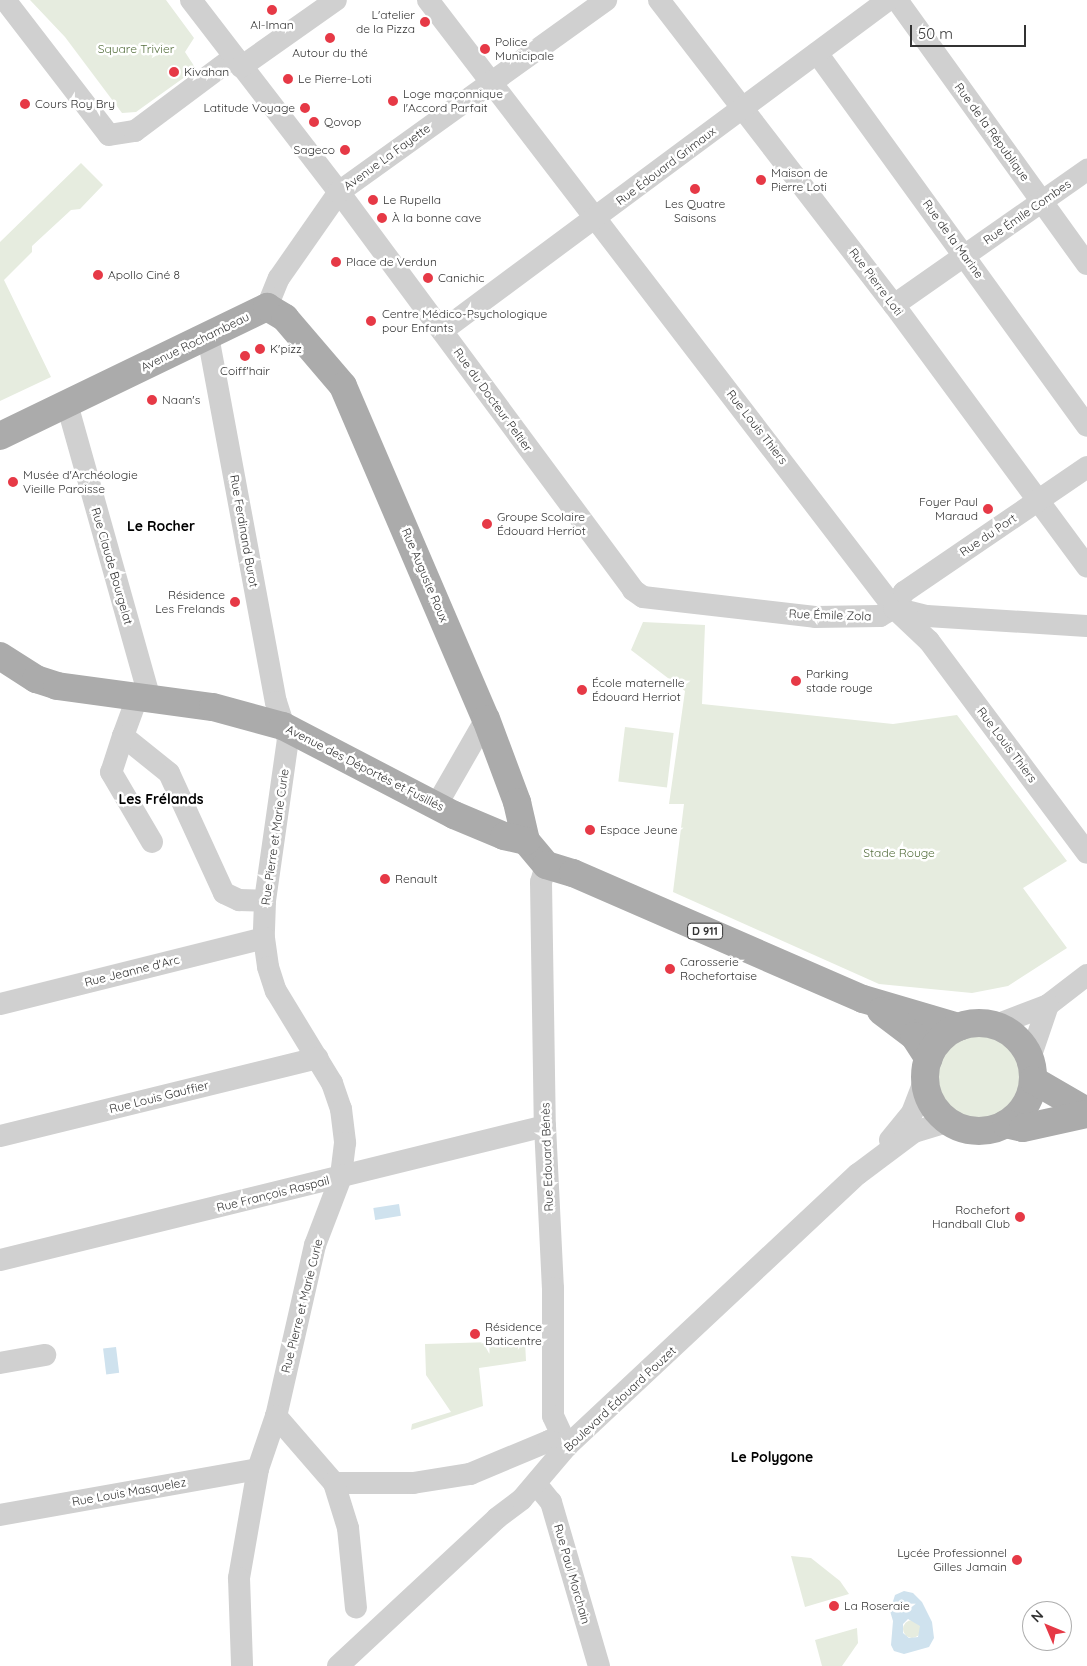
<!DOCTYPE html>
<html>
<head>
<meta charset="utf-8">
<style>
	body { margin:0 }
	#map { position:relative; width:1087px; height:1666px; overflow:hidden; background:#fff; font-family:Quicksand,sans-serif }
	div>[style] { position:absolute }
	.green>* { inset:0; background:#e6ecdf; transform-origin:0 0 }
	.round { border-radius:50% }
	.water>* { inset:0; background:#cfe2ee; transform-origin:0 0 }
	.minor>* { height:22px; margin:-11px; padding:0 11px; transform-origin:11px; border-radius:11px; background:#d0d0d0 }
	.major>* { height:28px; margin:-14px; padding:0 14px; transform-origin:14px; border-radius:14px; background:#ababab }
	.major>.ring { margin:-14px; padding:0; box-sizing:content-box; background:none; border:28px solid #ababab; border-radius:50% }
	.dots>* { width:14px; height:14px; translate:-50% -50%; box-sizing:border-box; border:2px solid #fff; border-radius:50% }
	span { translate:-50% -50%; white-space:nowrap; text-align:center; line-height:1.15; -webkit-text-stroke:5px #fff; paint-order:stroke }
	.shield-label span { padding:1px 4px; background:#fff; border:1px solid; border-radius:4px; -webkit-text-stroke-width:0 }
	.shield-label { font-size:11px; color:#333; font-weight:700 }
	.poi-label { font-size:12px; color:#333 }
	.right { translate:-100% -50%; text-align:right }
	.left { translate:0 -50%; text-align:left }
	.park-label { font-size:12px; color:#56703f }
	.street-label { font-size:12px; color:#333 }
	.neighbourhood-label { font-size:14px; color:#000; font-weight:700 }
	.north { position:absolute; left:1022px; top:1601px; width:50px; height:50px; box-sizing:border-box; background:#fff; border:1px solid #adadad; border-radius:50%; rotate:315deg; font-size:14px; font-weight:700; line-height:20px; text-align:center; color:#333 }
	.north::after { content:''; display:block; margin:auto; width:18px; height:22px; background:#e63946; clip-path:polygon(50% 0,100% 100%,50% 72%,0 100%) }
	.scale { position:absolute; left:910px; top:25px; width:116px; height:22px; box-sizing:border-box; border:2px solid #333; border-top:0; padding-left:6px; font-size:15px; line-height:18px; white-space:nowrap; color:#333; -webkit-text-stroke:4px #fff; paint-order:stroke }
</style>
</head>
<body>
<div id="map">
	<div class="green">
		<i style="clip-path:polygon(30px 0,166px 0,194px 38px,185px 52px,196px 69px,136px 112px,122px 113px,65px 37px)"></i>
		<i style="clip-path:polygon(81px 163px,103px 185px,80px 209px,71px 210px,32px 246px,32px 252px,4px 280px,51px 377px,0 401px,0 242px)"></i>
		<i style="clip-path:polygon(643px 622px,705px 625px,702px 704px,893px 724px,957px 715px,1067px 861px,1023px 888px,1067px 948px,1008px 986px,972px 993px,879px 984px,673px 892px,684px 804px,669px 804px,685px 691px,631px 650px)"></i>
		<i style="left:625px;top:727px;width:49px;height:55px;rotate:7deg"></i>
		<i class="round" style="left:935px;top:1030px;width:92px;height:92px"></i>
		<i style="clip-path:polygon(525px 1341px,526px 1361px,479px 1368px,483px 1406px,411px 1430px,412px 1424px,451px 1412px,426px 1375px,425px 1344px)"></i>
		<i style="clip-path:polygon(791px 1556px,811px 1558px,840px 1581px,849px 1594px,805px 1607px)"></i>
		<i class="round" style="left:903px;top:1620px;width:18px;height:18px"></i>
		<i style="clip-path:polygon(857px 1628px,858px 1643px,842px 1666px,822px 1666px,815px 1640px)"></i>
	</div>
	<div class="water">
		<i style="left:399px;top:1204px;width:12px;height:26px;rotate:81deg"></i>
		<i style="left:116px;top:1347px;width:26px;height:13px;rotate:83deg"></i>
		<i style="clip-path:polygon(evenodd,904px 1591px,913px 1593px,922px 1602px,932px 1622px,934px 1638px,929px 1647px,904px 1654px,894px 1651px,891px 1645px,893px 1621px,890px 1611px,895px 1595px,904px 1591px,908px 1619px,920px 1626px,918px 1637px,909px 1638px,903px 1633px,903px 1624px,908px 1619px)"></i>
	</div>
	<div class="minor">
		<i style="left:5px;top:0;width:170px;rotate:52.4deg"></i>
		<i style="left:109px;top:135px;width:26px;rotate:-9deg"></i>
		<i style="left:135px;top:131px;width:124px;rotate:-36.8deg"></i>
		<i style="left:191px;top:0;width:242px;rotate:52.4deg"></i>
		<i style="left:339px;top:192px;width:495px;rotate:53.5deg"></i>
		<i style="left:633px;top:590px;width:12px;rotate:35deg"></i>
		<i style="left:643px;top:597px;width:173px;rotate:6.6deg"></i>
		<i style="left:815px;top:617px;width:65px;rotate:-0.9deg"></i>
		<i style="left:880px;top:616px;width:16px;rotate:-30deg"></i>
		<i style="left:894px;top:608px;width:34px;rotate:14deg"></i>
		<i style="left:927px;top:616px;width:160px;rotate:3.6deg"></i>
		<i style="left:428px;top:0;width:766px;rotate:52.53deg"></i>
		<i style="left:894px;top:608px;width:48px;rotate:43.3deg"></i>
		<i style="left:929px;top:641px;width:264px;rotate:53.3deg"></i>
		<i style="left:659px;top:0;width:385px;rotate:52.4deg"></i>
		<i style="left:894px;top:305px;width:325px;rotate:53.6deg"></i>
		<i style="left:897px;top:0;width:325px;rotate:54.3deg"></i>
		<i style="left:817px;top:53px;width:460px;rotate:54.1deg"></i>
		<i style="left:241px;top:67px;width:116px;rotate:-35.2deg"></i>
		<i style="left:894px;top:305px;width:236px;rotate:-35deg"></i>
		<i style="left:267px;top:307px;width:31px;rotate:-68deg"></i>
		<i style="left:279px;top:278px;width:105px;rotate:-55.1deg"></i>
		<i style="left:339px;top:192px;width:329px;rotate:-35.7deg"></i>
		<i style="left:442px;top:331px;width:555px;rotate:-36.58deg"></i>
		<i style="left:208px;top:336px;width:372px;rotate:79.5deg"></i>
		<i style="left:276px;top:702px;width:39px;rotate:72deg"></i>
		<i style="left:288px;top:739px;width:164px;rotate:98.1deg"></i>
		<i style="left:265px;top:901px;width:37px;rotate:92deg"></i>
		<i style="left:264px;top:938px;width:29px;rotate:82deg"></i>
		<i style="left:268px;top:967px;width:25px;rotate:72deg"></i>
		<i style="left:276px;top:991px;width:108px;rotate:58.7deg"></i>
		<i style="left:332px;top:1083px;width:28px;rotate:71deg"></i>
		<i style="left:341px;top:1109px;width:34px;rotate:83deg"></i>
		<i style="left:345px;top:1143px;width:34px;rotate:97deg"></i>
		<i style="left:341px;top:1177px;width:73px;rotate:110.9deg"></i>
		<i style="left:315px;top:1245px;width:175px;rotate:102.8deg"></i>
		<i style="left:276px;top:1416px;width:56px;rotate:108.8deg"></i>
		<i style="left:258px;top:1469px;width:111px;rotate:99.9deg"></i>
		<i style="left:239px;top:1578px;width:88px;rotate:88deg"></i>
		<i style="left:67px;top:404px;width:306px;rotate:74.3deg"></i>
		<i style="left:894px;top:608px;width:19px;rotate:-58deg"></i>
		<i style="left:904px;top:592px;width:222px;rotate:-34.3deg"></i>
		<i style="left:137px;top:698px;width:40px;rotate:110.2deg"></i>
		<i style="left:123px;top:736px;width:59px;rotate:38.8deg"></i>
		<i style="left:169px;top:773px;width:132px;rotate:65.4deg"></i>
		<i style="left:224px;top:893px;width:17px;rotate:25deg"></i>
		<i style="left:239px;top:900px;width:26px;rotate:2deg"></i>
		<i style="left:123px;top:736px;width:38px;rotate:108deg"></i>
		<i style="left:111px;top:772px;width:81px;rotate:59.6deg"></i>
		<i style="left:436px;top:806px;width:100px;rotate:-60.1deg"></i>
		<i style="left:546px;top:865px;width:18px;rotate:106deg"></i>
		<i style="left:541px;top:882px;width:244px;rotate:89.1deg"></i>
		<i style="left:545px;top:1126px;width:162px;rotate:87.2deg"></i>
		<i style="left:553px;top:1288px;width:128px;rotate:90deg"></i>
		<i style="left:553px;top:1416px;width:33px;rotate:65deg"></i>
		<i style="left:0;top:1004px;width:272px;rotate:-14deg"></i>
		<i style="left:996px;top:1025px;width:56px;rotate:-21deg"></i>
		<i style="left:1048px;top:1005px;width:49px;rotate:-37.6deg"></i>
		<i style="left:1030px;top:1058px;width:56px;rotate:-71.2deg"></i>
		<i style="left:0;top:1136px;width:327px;rotate:-13.8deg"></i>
		<i style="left:890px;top:1140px;width:35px;rotate:-51deg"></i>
		<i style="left:912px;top:1113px;width:40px;rotate:-69deg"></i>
		<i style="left:0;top:1260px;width:561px;rotate:-13.81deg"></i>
		<i style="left:0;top:1363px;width:46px;rotate:-10.1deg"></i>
		<i style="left:276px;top:1416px;width:89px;rotate:49.1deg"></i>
		<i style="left:334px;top:1483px;width:79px"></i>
		<i style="left:413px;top:1483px;width:58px;rotate:-9deg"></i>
		<i style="left:470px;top:1474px;width:86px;rotate:-22.7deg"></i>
		<i style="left:549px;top:1441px;width:19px;rotate:16deg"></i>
		<i style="left:334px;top:1483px;width:47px;rotate:72.7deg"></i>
		<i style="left:348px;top:1528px;width:80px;rotate:84.3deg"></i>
		<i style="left:537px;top:1485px;width:22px;rotate:51deg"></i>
		<i style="left:551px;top:1502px;width:171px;rotate:73.7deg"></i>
		<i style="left:0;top:1515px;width:262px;rotate:-10.1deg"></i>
		<i style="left:338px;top:1666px;width:217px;rotate:-42.9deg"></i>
		<i style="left:497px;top:1518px;width:31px;rotate:-37deg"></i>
		<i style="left:522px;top:1499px;width:70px;rotate:-49.7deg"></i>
		<i style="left:567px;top:1446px;width:398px;rotate:-43.1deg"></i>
		<i style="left:858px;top:1174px;width:70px;rotate:-36.9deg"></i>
		<i style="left:914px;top:1132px;width:37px;rotate:-17deg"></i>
	</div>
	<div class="major">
		<i style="left:0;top:436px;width:297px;rotate:-25.8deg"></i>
		<i style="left:267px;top:307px;width:21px;rotate:31deg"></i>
		<i style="left:285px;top:318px;width:89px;rotate:49.5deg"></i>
		<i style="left:343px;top:386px;width:362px;rotate:66.8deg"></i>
		<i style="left:486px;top:719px;width:89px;rotate:69.5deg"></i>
		<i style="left:517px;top:802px;width:40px;rotate:77deg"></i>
		<i style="left:526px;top:841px;width:31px;rotate:50deg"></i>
		<i style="left:546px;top:865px;width:28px;rotate:17deg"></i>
		<i style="left:573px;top:873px;width:316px;rotate:23.5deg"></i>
		<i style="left:863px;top:999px;width:100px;rotate:16.3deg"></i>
		<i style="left:0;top:656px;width:43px;rotate:32.6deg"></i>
		<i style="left:36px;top:679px;width:22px;rotate:18deg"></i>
		<i style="left:57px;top:686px;width:157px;rotate:7.7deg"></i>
		<i style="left:213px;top:707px;width:73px;rotate:15.2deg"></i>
		<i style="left:283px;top:726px;width:193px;rotate:27.5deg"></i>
		<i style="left:454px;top:815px;width:54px;rotate:22.8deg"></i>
		<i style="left:504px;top:836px;width:23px;rotate:13deg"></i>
		<i style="left:881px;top:1011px;width:41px;rotate:37.1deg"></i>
		<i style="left:914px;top:1036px;width:27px;rotate:57deg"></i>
		<i class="ring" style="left:925px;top:1023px;width:80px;height:80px"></i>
		<i style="left:1033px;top:1080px;width:62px;rotate:29.9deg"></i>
		<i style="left:1006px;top:1124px;width:17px;rotate:13deg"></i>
		<i style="left:1023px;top:1128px;width:66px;rotate:-12.3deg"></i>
	</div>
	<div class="dots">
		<i style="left:272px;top:10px;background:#e63946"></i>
		<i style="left:425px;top:22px;background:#e63946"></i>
		<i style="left:330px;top:38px;background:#e63946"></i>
		<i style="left:485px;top:49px;background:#e63946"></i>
		<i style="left:174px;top:72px;background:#e63946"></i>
		<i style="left:288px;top:79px;background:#e63946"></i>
		<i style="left:393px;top:101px;background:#e63946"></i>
		<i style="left:25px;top:104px;background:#e63946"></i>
		<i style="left:305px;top:108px;background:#e63946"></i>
		<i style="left:314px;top:122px;background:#e63946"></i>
		<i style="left:345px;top:150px;background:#e63946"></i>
		<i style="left:761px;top:180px;background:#e63946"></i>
		<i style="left:695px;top:189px;background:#e63946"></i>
		<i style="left:373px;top:200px;background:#e63946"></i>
		<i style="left:382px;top:218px;background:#e63946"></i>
		<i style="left:336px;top:262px;background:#e63946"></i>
		<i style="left:98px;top:275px;background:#e63946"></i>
		<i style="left:428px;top:278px;background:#e63946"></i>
		<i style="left:371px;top:321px;background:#e63946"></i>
		<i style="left:260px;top:349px;background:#e63946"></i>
		<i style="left:245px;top:356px;background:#e63946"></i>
		<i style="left:152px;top:400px;background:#e63946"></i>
		<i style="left:13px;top:482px;background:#e63946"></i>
		<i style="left:988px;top:509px;background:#e63946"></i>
		<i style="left:487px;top:524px;background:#e63946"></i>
		<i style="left:235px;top:602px;background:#e63946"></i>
		<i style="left:796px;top:681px;background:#e63946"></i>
		<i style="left:582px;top:690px;background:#e63946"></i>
		<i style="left:590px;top:830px;background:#e63946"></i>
		<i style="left:385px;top:879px;background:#e63946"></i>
		<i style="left:670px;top:969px;background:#e63946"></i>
		<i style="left:1020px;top:1217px;background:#e63946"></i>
		<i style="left:475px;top:1334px;background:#e63946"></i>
		<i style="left:1017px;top:1560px;background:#e63946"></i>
		<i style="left:834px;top:1606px;background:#e63946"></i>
	</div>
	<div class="shield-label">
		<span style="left:705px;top:931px">D 911</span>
	</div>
	<div class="poi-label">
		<span class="right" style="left:415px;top:22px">L'atelier<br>de la Pizza</span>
		<span style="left:272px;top:25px">Al-Iman</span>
		<span class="left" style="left:495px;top:49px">Police<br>Municipale</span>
		<span style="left:330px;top:53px">Autour du thé</span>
		<span class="left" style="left:184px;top:72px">Kivahan</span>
		<span class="left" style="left:298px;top:79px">Le Pierre-Loti</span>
		<span class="left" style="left:403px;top:101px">Loge maçonnique<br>l'Accord Parfait</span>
		<span class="left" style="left:35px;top:104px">Cours Roy Bry</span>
		<span class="right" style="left:295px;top:108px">Latitude Voyage</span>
		<span class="left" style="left:324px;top:122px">Qovop</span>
		<span class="right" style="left:335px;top:150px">Sageco</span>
		<span class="left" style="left:771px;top:180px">Maison de<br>Pierre Loti</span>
		<span class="left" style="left:383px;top:200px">Le Rupella</span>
		<span style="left:695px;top:211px">Les Quatre<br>Saisons</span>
		<span class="left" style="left:392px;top:218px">À la bonne cave</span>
		<span class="left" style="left:346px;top:262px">Place de Verdun</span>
		<span class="left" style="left:108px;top:275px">Apollo Ciné 8</span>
		<span class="left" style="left:438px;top:278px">Canichic</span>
		<span class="left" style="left:382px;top:321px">Centre Médico-Psychologique<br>pour Enfants</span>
		<span class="left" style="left:270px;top:349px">K'pizz</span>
		<span style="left:245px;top:371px">Coiff'hair</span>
		<span class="left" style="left:162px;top:400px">Naan's</span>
		<span class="left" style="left:23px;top:482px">Musée d'Archéologie<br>Vieille Paroisse</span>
		<span class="right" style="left:978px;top:509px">Foyer Paul<br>Maraud</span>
		<span class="left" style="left:497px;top:524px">Groupe Scolaire<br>Édouard Herriot</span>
		<span class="right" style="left:225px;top:602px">Résidence<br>Les Frelands</span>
		<span class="left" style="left:806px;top:681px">Parking<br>stade rouge</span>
		<span class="left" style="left:592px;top:690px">École maternelle<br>Édouard Herriot</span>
		<span class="left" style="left:600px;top:830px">Espace Jeune</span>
		<span class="left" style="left:395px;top:879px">Renault</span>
		<span class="left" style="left:680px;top:969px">Carosserie<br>Rochefortaise</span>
		<span class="right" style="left:1010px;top:1217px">Rochefort<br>Handball Club</span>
		<span class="left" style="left:485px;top:1334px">Résidence<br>Baticentre</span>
		<span class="right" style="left:1007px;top:1560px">Lycée Professionnel<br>Gilles Jamain</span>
		<span class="left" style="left:844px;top:1606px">La Roseraie</span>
	</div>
	<div class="park-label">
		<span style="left:136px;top:49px">Square Trivier</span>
		<span style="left:899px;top:853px">Stade Rouge</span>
	</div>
	<div class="street-label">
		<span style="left:992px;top:132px;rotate:54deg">Rue de la République</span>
		<span style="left:387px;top:157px;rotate:-36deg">Avenue La Fayette</span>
		<span style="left:666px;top:166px;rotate:-37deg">Rue Édouard Grimaux</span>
		<span style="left:1027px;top:212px;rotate:-35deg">Rue Émile Combes</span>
		<span style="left:953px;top:239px;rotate:54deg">Rue de la Marine</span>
		<span style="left:876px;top:282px;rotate:53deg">Rue Pierre Loti</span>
		<span style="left:195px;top:342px;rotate:-26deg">Avenue Rochambeau</span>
		<span style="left:493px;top:400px;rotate:54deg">Rue du Docteur Peltier</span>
		<span style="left:757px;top:427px;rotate:52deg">Rue Louis Thiers</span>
		<span style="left:244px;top:531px;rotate:80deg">Rue Ferdinand Burot</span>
		<span style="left:988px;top:535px;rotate:-34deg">Rue du Port</span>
		<span style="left:112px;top:566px;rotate:74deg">Rue Claude Bourgelat</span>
		<span style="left:425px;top:575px;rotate:67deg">Rue Auguste Roux</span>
		<span style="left:830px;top:615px;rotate:2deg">Rue Émile Zola</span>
		<span style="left:1007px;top:745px;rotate:53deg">Rue Louis Thiers</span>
		<span style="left:365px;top:768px;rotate:27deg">Avenue des Déportés et Fusillés</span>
		<span style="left:275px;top:837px;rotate:-82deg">Rue Pierre et Marie Curie</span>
		<span style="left:132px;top:971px;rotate:-14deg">Rue Jeanne d'Arc</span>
		<span style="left:159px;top:1097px;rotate:-14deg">Rue Louis Gauffier</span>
		<span style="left:547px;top:1157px;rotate:-92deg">Rue Edouard Bénès</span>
		<span style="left:273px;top:1194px;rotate:-14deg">Rue François Raspail</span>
		<span style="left:302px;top:1306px;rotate:-76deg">Rue Pierre et Marie Curie</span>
		<span style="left:620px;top:1399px;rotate:-43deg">Boulevard Édouard Pouzet</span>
		<span style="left:129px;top:1492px;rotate:-10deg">Rue Louis Masquelez</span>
		<span style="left:572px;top:1574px;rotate:74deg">Rue Paul Morchain</span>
	</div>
	<div class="neighbourhood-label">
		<span style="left:161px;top:526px">Le Rocher</span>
		<span style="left:161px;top:799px">Les Frélands</span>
		<span style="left:772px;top:1457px">Le Polygone</span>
	</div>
	<div class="north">N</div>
	<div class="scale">50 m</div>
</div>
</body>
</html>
